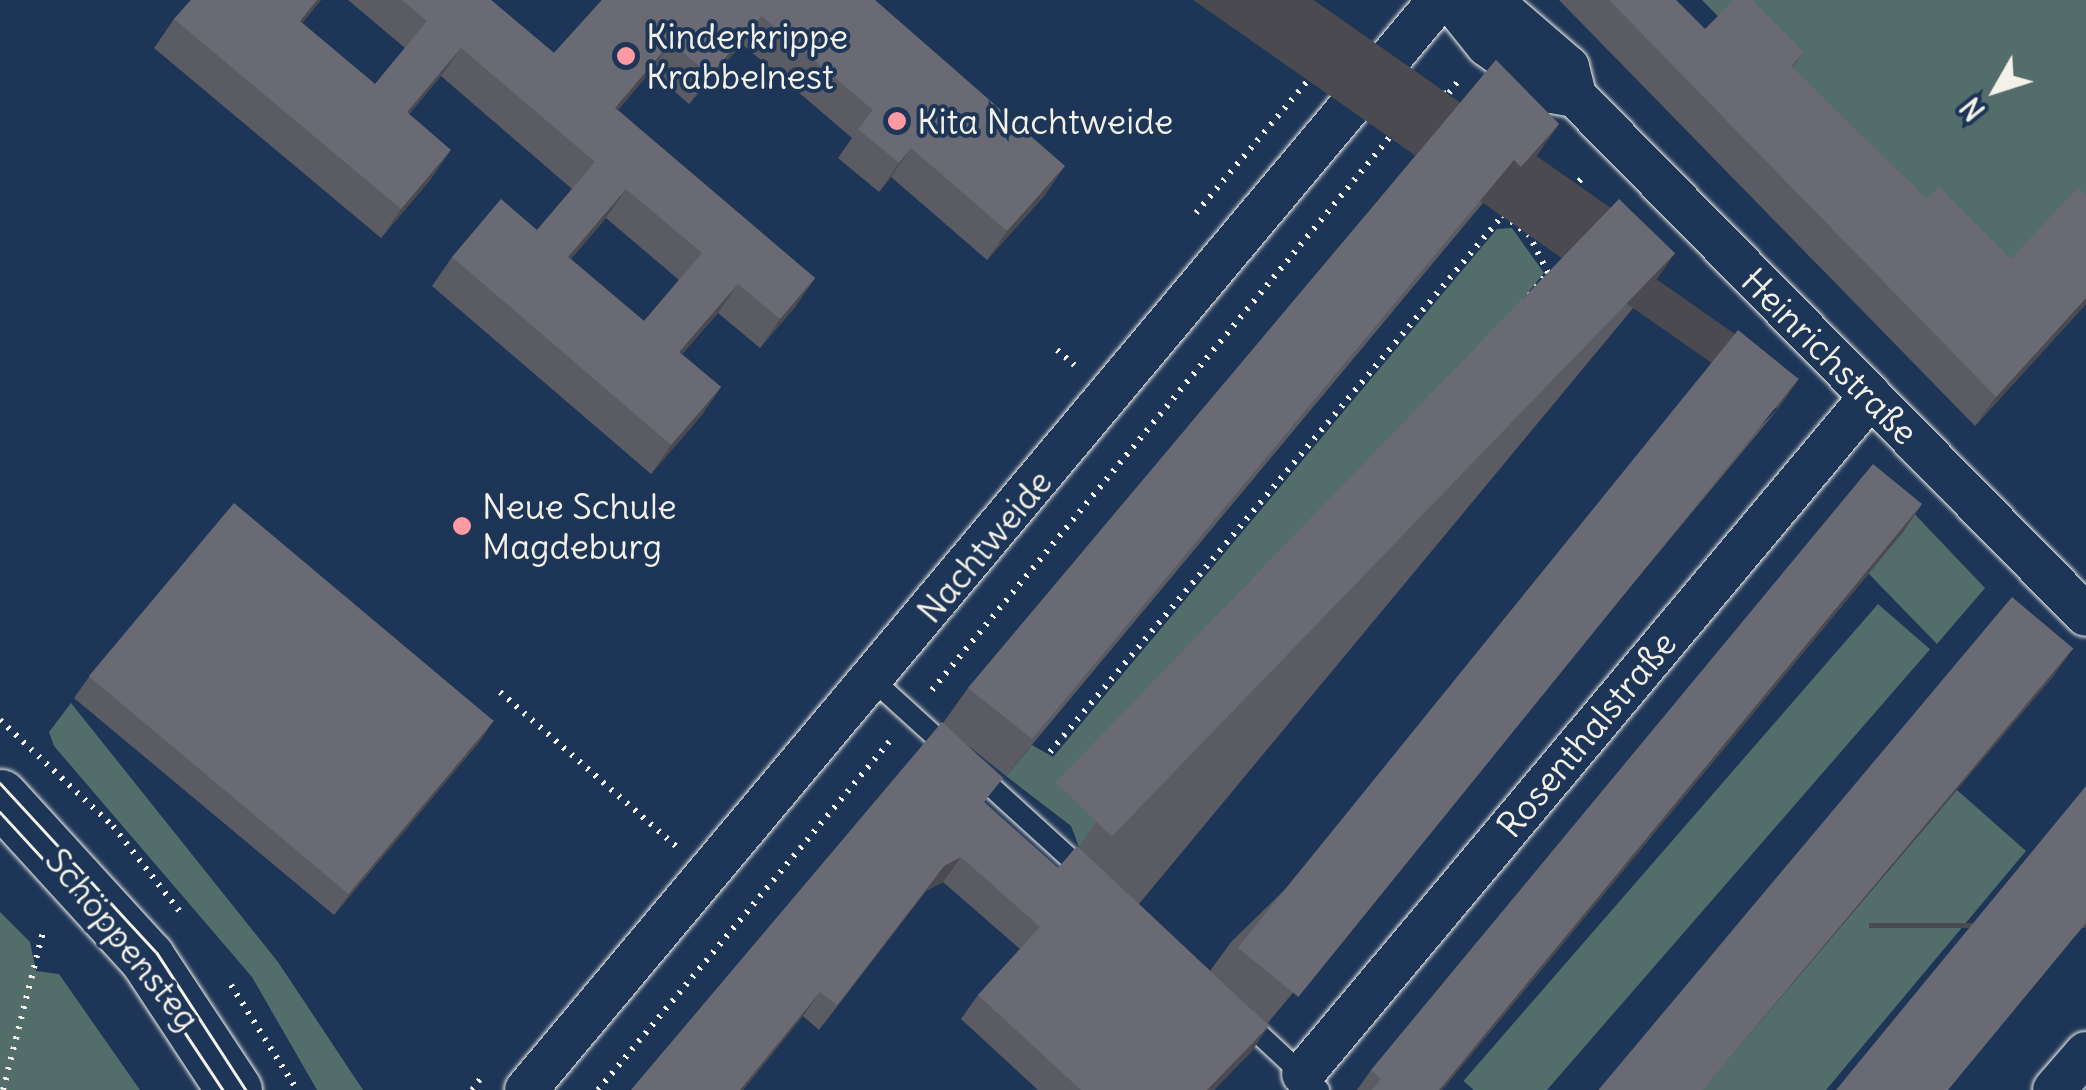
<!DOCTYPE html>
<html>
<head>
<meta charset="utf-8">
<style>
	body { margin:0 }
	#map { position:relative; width:2086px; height:1090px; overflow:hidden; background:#1d3557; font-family:Delius,sans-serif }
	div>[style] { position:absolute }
	.green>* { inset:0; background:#536d6a; transform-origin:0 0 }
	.path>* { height:6px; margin-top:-3px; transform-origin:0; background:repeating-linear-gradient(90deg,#f4f1e8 0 2.5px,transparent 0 10.5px) }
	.roads { filter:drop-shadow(0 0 2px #f4f1e8) drop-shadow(0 0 2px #f4f1e8) }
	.lane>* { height:20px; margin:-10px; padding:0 10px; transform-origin:10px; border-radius:10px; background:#1d3557 }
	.street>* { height:42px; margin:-21px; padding:0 21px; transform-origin:21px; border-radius:21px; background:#1d3557 }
	.secondary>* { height:55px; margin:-27.5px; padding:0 27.5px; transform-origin:27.5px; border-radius:27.5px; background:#1d3557 }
	.tram>* { height:2.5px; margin:-1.25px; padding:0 1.25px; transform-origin:1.25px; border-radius:1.25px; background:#f4f1e8 }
	.wall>* { inset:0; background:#5a5b63 }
	.shaded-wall>* { inset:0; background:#4a4a50; transform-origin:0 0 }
	.building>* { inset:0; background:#696a73; transform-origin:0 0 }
	.dots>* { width:28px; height:28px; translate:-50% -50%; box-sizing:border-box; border:5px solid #1d3557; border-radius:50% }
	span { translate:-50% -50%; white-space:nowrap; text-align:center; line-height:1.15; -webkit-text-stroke:8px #1d3557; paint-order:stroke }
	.poi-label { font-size:35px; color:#f4f1e8 }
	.left { translate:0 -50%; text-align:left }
	.street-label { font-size:35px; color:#f4f1e8 }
	.north { position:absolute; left:1946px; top:40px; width:100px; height:100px; -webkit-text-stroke:8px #1d3557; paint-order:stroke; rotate:231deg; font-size:28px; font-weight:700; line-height:40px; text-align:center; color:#f4f1e8 }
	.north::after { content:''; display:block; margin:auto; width:35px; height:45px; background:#f4f1e8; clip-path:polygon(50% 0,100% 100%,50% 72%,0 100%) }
</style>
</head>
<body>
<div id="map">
	<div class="green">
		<i style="clip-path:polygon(1702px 0,2086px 0,2086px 244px,1988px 291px)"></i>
		<i style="clip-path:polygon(1512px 228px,1544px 273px,1490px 339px,1499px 348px,1079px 847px,1071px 826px,1006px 776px,1032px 745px,1053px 757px,1497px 229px)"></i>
		<i style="clip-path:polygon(1907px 506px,1985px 588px,1937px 644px,1868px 573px)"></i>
		<i style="left:1878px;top:604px;width:69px;height:632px;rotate:41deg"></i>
		<i style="clip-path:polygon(71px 703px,278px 962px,363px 1090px,317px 1090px,252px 977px,54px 746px,49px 732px)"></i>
		<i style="clip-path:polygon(1957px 790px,2026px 851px,1826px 1090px,1702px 1090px)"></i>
		<i style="clip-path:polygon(0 912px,30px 942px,36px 971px,59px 974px,140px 1090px,0 1090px)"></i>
	</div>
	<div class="path">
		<i style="left:1196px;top:213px;width:212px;rotate:-49.8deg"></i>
		<i style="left:1057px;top:350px;width:23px;rotate:41deg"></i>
		<i style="left:932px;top:690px;width:770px;rotate:-50.38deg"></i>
		<i style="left:1423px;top:97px;width:26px;rotate:-9deg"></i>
		<i style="left:1449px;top:93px;width:16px;rotate:-52deg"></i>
		<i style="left:500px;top:692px;width:234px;rotate:41.2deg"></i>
		<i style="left:0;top:720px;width:155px;rotate:43.2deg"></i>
		<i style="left:113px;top:826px;width:115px;rotate:52deg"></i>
		<i style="left:1155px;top:749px;width:617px;rotate:-50.46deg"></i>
		<i style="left:1548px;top:273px;width:42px;rotate:-116.6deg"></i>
		<i style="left:1050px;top:752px;width:703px;rotate:-49.85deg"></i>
		<i style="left:1503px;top:215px;width:33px;rotate:38deg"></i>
		<i style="left:1529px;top:235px;width:81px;rotate:-47deg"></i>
		<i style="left:231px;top:985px;width:124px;rotate:57.8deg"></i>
		<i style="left:3px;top:1090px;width:163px;rotate:-75.8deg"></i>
		<i style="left:472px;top:1090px;width:15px;rotate:-53deg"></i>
		<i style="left:598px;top:1090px;width:459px;rotate:-50.1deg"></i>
	</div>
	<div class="roads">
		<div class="lane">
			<i style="left:873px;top:680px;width:104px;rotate:42.3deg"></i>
			<i style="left:975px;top:772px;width:151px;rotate:42.3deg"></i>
			<i style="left:1244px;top:1020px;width:103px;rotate:43deg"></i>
		</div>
		<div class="street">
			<i style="left:1451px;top:0;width:58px;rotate:51.3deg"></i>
			<i style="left:1487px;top:45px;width:80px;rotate:35.9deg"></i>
			<i style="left:1552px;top:92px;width:23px;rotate:10deg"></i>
			<i style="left:1490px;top:0;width:103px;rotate:40.7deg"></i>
			<i style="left:1568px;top:67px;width:30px;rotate:76deg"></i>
			<i style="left:1575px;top:96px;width:728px;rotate:45.45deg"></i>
			<i style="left:1303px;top:1074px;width:884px;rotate:-50.05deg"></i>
			<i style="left:526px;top:1090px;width:1422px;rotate:-50.05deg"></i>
			<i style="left:2054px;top:1090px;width:49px;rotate:-49.1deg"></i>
		</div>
		<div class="secondary">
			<i style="left:0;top:797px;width:218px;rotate:47.6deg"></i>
			<i style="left:147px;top:958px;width:158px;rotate:56.6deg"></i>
		</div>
	</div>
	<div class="tram">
		<i style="left:0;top:783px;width:231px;rotate:47.3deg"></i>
		<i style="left:157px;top:953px;width:163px;rotate:57deg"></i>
		<i style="left:0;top:812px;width:205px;rotate:47.4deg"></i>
		<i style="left:139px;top:963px;width:152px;rotate:56.5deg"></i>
	</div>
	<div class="wall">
		<i style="clip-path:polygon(evenodd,191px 0,321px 0,302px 23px,375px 84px,405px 48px,348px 0,491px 0,554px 53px,602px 0,875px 0,1045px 195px,987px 260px,891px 177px,879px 192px,838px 158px,852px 138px,742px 44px,689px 104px,651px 71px,618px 110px,815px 278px,795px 307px,760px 348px,718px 313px,682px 354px,721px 387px,701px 416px,651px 474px,432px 286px,452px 257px,537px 230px,572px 189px,441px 76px,409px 114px,431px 179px,381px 238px,154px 48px,174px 19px,191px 0,606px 218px,679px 280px,644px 321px,571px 259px,606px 218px)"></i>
		<i style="clip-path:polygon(1559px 0,1676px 0,1705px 29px,1804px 52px,1793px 69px,1927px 199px,2011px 259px,2086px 195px,2086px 304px,1975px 426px)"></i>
		<i style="clip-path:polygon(1496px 60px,1559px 124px,1533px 161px,1496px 204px,1488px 197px,1006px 776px,966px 744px,985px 803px,1058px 868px,1079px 847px,1098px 820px,1675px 253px,1654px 283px,1139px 904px,1210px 971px,1231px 942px,1778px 409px,1267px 1024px,1217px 978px,1252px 1051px,1214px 1090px,1038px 1090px,961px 1019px,978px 995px,1020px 949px,943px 882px,926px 891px,819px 1030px,803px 1016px,743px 1090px,631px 1090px,943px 723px,968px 688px)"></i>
		<i style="clip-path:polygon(1922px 504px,1903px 532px,1442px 1090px,1357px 1090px,1371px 1070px)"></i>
		<i style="clip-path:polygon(89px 677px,494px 720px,480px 741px,334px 915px,74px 698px)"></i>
	</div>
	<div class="shaded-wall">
		<i style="clip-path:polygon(317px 0,321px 0,280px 50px,300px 21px)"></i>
		<i style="clip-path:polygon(762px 16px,742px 44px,689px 104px,710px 75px)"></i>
		<i style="clip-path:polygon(671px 42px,651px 71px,595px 136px,615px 108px)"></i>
		<i style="clip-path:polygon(461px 48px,441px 76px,387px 141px,407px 112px)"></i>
		<i style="clip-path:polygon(1559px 124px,1533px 161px,1496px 204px,1521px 167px)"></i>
		<i style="clip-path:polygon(911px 148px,891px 177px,879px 192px,899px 163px)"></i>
		<i style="clip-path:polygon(451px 150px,431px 179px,381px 238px,401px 209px)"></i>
		<i style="left:1514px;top:160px;width:45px;height:753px;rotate:125deg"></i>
		<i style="clip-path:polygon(1065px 166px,1045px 195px,987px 260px,1007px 231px)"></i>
		<i style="clip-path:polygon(626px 189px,606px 218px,548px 286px,568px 257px)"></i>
		<i style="left:1675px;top:253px;width:37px;height:808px;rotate:125deg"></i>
		<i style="clip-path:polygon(815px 278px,795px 307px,760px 348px,780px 319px)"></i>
		<i style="clip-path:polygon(738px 284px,718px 313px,659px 381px,679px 352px)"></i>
		<i style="clip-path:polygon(2086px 298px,2086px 304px,1975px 426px,1996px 397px)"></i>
		<i style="left:1799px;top:379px;width:37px;height:800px;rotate:125deg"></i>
		<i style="clip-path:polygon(721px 387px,701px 416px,651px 474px,671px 445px)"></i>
		<i style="clip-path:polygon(1922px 504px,1903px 532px,1442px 1090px,1439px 1090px)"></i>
		<i style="clip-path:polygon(2073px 649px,2052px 678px,1702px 1090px,1698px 1090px)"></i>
		<i style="clip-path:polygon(494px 720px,480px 741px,334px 915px,349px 894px)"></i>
		<i style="clip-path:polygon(961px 857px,943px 882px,926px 891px,819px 1030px,944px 866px)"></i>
		<i style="left:2086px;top:923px;width:5px;height:217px;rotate:90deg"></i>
		<i style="clip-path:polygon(820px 992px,803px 1016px,743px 1090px,740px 1090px)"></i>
		<i style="clip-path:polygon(1269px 1026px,1252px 1051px,1214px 1090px,1207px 1090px)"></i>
	</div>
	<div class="building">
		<i style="clip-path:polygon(evenodd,191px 0,317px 0,300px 21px,375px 84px,427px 21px,402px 0,491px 0,554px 53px,602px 0,875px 0,1065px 166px,1007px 231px,911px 148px,899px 163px,858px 129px,873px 110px,762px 16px,710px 75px,671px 42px,615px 108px,815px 278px,780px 319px,738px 284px,679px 352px,721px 387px,671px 445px,452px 257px,501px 199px,537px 230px,595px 162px,461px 48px,407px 112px,451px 150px,401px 209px,174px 19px,191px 0,626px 189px,702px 253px,644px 321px,568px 257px,626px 189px)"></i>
		<i style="clip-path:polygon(1609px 0,1676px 0,1705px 29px,1734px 0,1752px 0,1804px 52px,1791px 66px,1927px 199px,1939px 187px,2011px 259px,2078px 187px,2086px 195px,2086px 298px,1996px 397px)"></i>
		<i style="clip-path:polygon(1496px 60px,1559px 124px,1521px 167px,1514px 160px,1032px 739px,968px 688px)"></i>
		<i style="left:1619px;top:199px;width:78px;height:811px;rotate:44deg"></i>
		<i style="left:1738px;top:330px;width:78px;height:795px;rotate:39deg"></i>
		<i style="clip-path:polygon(1873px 464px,1922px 504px,1439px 1090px,1372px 1090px,1381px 1079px,1371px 1070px)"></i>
		<i style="left:234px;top:503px;width:339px;height:226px;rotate:40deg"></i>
		<i style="left:2012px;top:597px;width:80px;height:646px;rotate:40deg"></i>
		<i style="clip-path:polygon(942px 722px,1003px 778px,984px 802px,1058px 868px,1077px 846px,1269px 1026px,1207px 1090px,1081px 1090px,978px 995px,1040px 927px,961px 857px,944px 866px,837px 1005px,820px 992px,740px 1090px,631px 1090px)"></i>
		<i style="clip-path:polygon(2086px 786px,2086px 923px,1948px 1090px,1836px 1090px)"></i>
	</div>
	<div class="dots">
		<i style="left:626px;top:56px;background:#ff9aa2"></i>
		<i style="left:897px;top:121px;background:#ff9aa2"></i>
		<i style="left:462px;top:526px;background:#ff9aa2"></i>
	</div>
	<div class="poi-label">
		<span class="left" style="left:646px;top:56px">Kinderkrippe<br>Krabbelnest</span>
		<span class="left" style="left:917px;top:121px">Kita Nachtweide</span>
		<span class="left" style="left:482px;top:526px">Neue Schule<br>Magdeburg</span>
	</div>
	<div class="street-label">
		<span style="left:1830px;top:356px;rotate:45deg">Heinrichstraße</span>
		<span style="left:984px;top:546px;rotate:-50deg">Nachtweide</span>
		<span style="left:1586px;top:734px;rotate:-50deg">Rosenthalstraße</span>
		<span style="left:123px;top:939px;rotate:51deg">Schöppensteg</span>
	</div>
	<div class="north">N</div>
</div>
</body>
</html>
